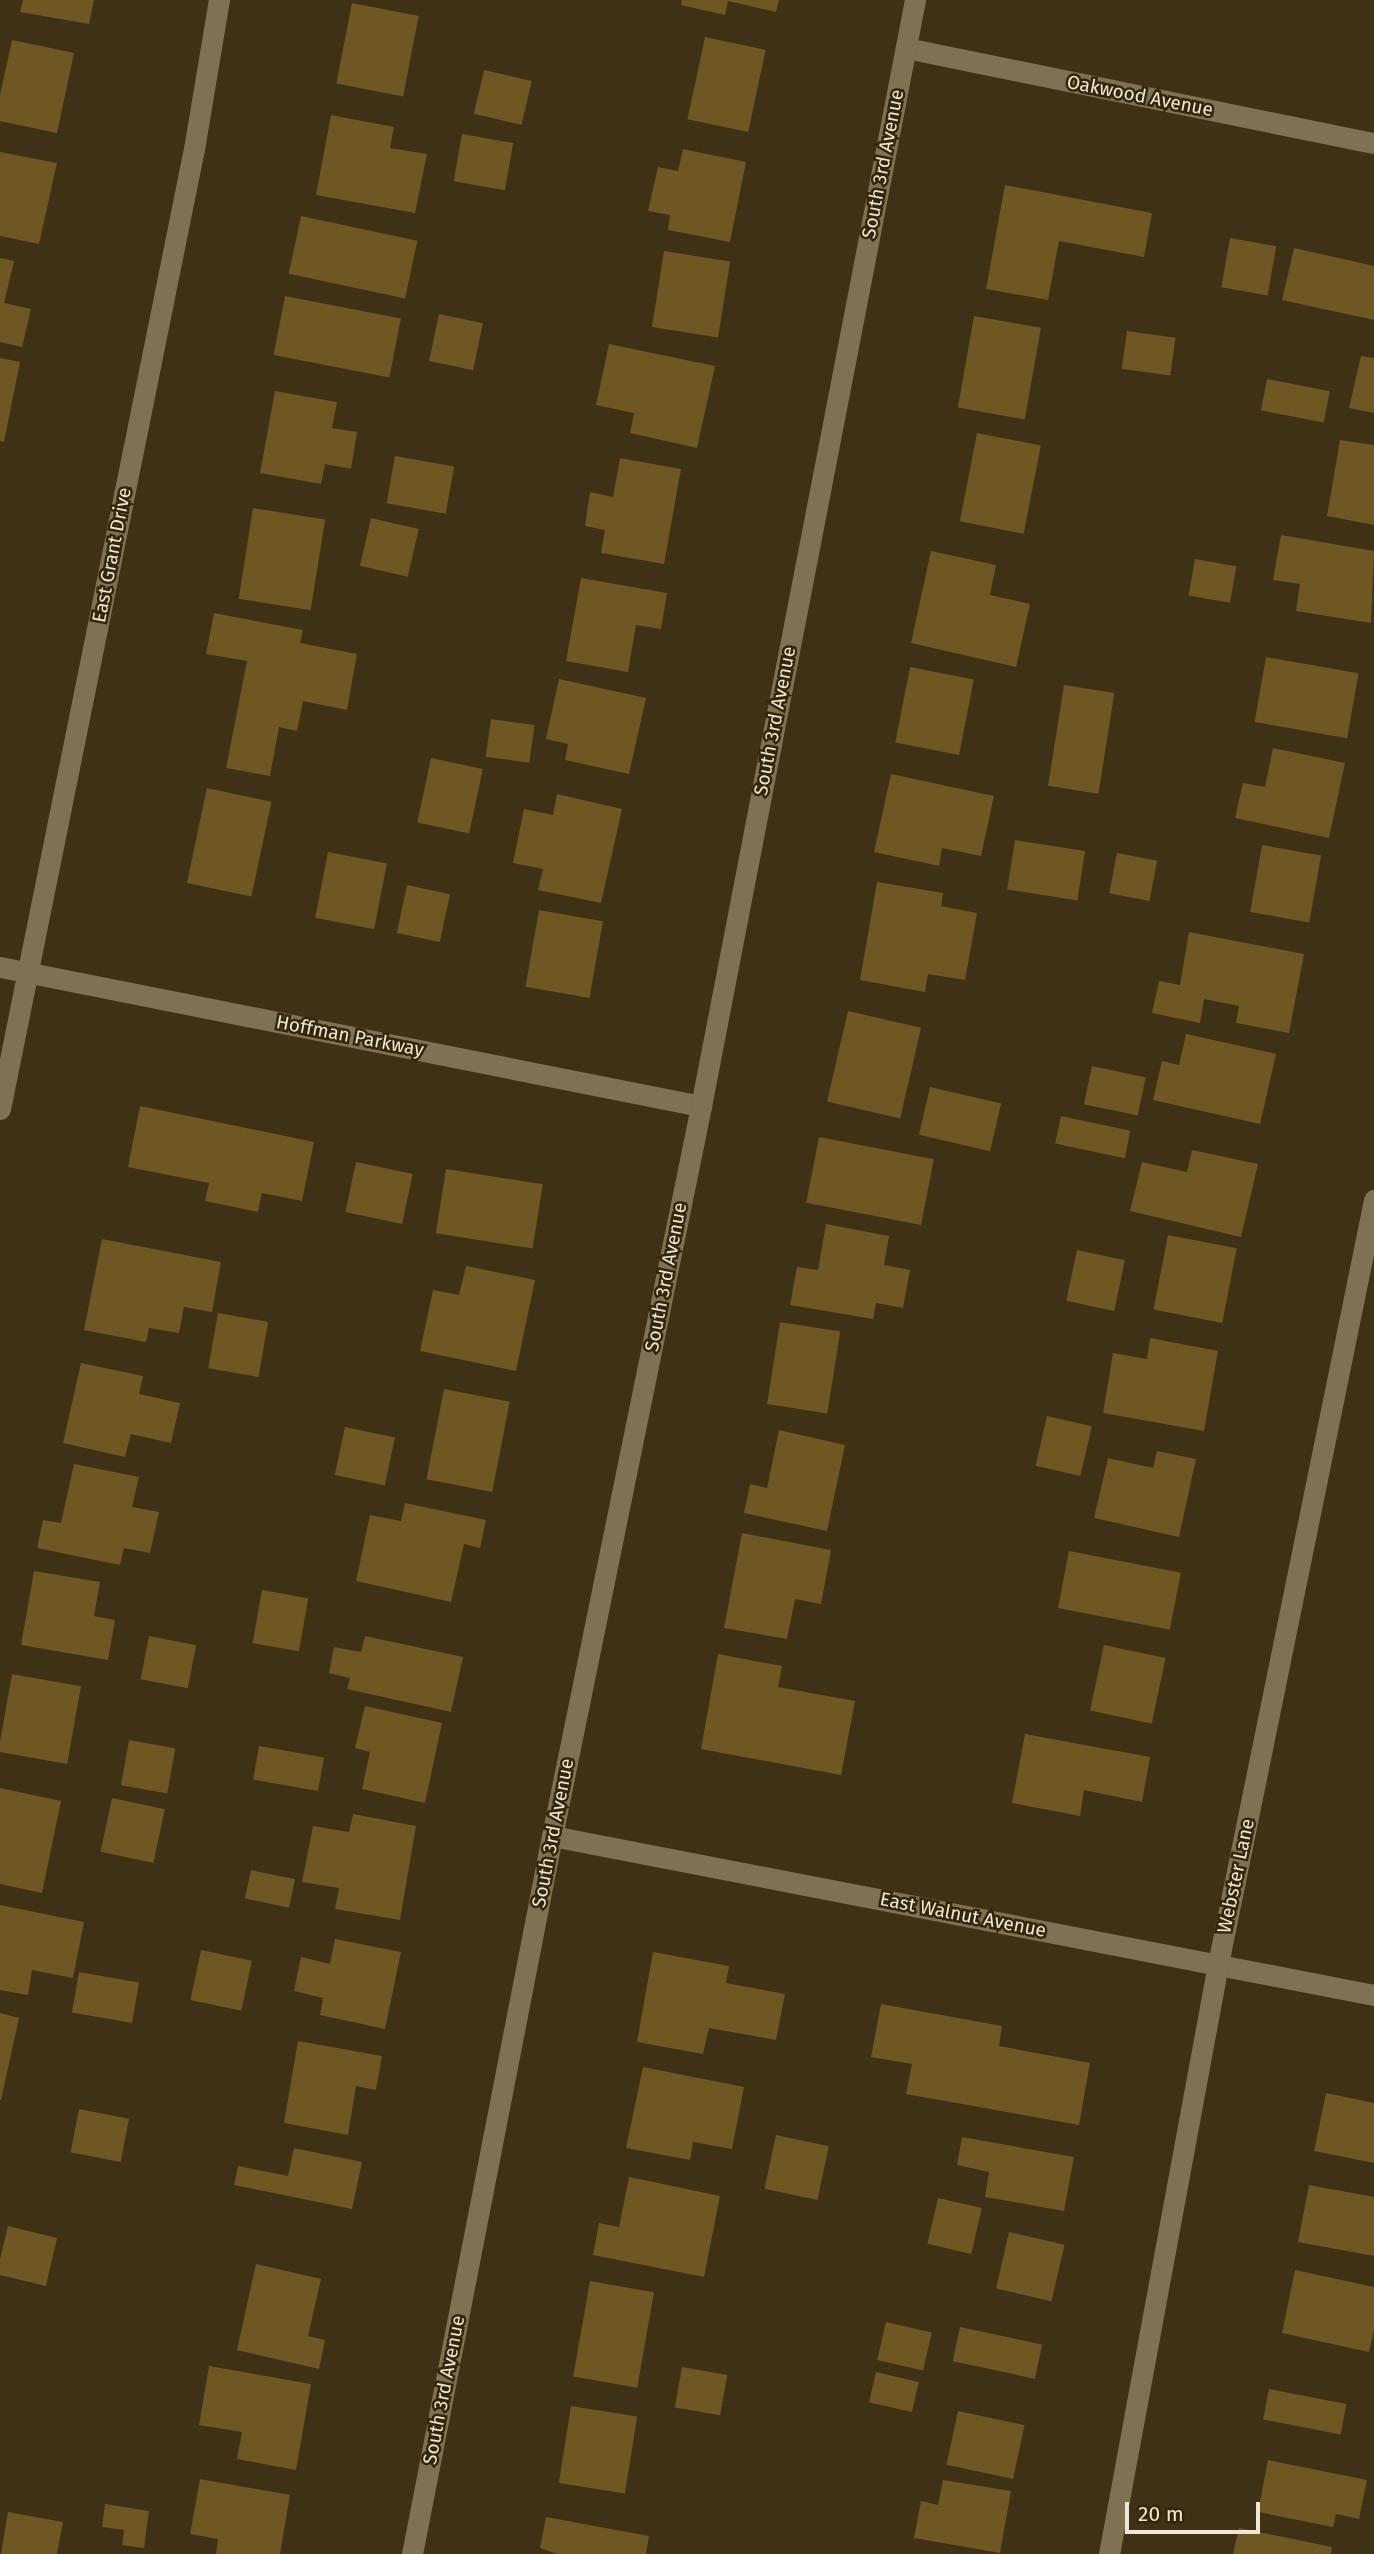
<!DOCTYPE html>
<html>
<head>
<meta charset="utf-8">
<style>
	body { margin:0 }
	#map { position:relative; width:1374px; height:2554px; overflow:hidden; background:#3e3115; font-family:"Fira Sans",sans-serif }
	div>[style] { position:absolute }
	.building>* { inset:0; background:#6e5722; transform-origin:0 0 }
	.minor>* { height:21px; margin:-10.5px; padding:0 10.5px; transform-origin:10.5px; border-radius:10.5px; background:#7f7153 }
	span { translate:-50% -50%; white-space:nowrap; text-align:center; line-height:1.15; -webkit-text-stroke:5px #33270b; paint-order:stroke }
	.street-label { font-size:19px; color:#eee6d6 }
	.scale { position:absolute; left:1125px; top:2502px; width:135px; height:32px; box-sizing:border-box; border:4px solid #eee6d6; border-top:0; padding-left:9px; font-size:21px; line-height:24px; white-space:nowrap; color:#eee6d6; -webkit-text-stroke:5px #33270b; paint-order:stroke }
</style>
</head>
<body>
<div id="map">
	<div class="building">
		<i style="clip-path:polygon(23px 0,94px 0,89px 24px,20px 12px)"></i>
		<i style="clip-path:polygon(682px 0,779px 0,776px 12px,728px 1px,725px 15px,681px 5px)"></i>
		<i style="left:352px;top:3px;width:68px;height:82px;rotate:11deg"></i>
		<i style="left:705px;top:37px;width:62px;height:84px;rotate:12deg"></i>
		<i style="clip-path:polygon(12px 40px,74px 53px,57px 133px,0 121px,0 95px)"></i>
		<i style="left:484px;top:70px;width:49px;height:45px;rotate:13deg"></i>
		<i style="clip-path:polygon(331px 115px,394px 127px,390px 148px,427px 154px,415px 213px,316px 195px)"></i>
		<i style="left:462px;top:134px;width:52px;height:48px;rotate:10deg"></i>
		<i style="clip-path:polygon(683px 149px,746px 162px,730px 242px,668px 230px,670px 215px,648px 211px,658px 167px,678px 171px)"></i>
		<i style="clip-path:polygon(0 152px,57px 163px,39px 244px,0 236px)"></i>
		<i style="clip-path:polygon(1005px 185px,1152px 213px,1144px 257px,1059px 241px,1048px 300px,986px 289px)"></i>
		<i style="left:301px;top:216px;width:119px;height:59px;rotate:12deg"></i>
		<i style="left:1230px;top:238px;width:47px;height:50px;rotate:10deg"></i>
		<i style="clip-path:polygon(1294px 248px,1374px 266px,1374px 320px,1282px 300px)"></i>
		<i style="left:664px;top:251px;width:67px;height:77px;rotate:9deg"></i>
		<i style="clip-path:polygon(0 258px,14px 261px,4px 303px,31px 309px,22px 347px,0 342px)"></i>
		<i style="left:285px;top:296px;width:118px;height:60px;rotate:11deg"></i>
		<i style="left:439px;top:314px;width:45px;height:48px;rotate:12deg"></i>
		<i style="left:974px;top:316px;width:68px;height:93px;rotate:10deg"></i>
		<i style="left:1127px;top:331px;width:49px;height:38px;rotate:8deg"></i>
		<i style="clip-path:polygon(609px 344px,715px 366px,697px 448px,630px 433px,634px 413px,596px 405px)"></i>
		<i style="clip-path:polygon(1361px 356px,1374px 358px,1374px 413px,1349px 408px)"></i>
		<i style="clip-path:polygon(0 358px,20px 362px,4px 442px,0 441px)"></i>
		<i style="left:1267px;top:379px;width:64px;height:32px;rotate:11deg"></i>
		<i style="clip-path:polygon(275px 391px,337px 402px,332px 428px,357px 432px,351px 469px,325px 464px,321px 484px,260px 473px)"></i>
		<i style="left:977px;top:433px;width:65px;height:90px;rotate:11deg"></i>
		<i style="clip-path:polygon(1340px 440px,1374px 445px,1374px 525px,1327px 516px)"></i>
		<i style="left:395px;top:456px;width:60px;height:48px;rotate:10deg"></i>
		<i style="clip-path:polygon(620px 458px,681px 469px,664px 564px,601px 553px,605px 530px,585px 526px,590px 492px,613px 497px)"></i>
		<i style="left:253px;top:508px;width:73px;height:92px;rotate:9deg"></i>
		<i style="left:371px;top:518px;width:49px;height:49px;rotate:13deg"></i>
		<i style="clip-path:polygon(1281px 535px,1374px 551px,1371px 623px,1296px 611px,1300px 584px,1273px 580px)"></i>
		<i style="clip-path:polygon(931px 551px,996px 565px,990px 595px,1030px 604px,1016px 667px,911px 643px)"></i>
		<i style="left:1195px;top:559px;width:42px;height:37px;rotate:10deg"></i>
		<i style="clip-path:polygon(581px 578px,667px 593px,661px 629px,636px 625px,628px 672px,566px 661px)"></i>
		<i style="clip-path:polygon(214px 613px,303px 630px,300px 643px,357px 654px,347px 710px,303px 701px,297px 731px,279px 727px,270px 776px,226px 768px,247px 661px,206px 654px)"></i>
		<i style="left:1266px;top:657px;width:94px;height:66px;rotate:10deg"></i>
		<i style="left:910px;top:667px;width:65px;height:77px;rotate:11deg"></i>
		<i style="clip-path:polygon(559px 679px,646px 698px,629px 774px,565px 760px,568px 744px,546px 739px)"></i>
		<i style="left:1064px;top:685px;width:51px;height:102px;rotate:9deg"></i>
		<i style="left:491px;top:719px;width:44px;height:38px;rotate:8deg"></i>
		<i style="clip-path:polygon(1273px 748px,1345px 763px,1329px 838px,1235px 818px,1243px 783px,1265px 787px)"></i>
		<i style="left:431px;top:758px;width:53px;height:66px;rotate:12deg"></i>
		<i style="clip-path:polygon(891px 774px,994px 796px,981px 856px,942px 848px,939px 866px,874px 852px)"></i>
		<i style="left:207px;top:788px;width:66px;height:97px;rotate:12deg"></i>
		<i style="clip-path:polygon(557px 794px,622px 809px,601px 903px,538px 890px,543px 869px,513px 863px,524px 809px,553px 815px)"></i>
		<i style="left:1015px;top:840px;width:71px;height:50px;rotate:9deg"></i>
		<i style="left:1262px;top:845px;width:60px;height:68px;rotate:10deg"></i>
		<i style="left:328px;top:852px;width:60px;height:67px;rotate:11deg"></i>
		<i style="left:1117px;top:853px;width:41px;height:41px;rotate:11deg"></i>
		<i style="clip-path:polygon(877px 882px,943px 893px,941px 906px,977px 913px,965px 980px,928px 974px,925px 992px,860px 980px)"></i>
		<i style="left:407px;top:885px;width:44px;height:49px;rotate:12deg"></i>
		<i style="left:539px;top:910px;width:65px;height:78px;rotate:10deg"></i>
		<i style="clip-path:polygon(1189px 932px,1304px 954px,1289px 1033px,1236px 1023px,1239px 1006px,1204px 999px,1200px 1023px,1152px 1013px,1159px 981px,1180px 985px)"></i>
		<i style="left:848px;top:1011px;width:75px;height:93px;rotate:13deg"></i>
		<i style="clip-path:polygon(1186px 1034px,1276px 1054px,1260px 1124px,1153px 1100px,1162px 1061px,1179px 1065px)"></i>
		<i style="left:1092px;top:1066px;width:55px;height:39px;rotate:12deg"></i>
		<i style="left:930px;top:1087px;width:73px;height:49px;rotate:13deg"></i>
		<i style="clip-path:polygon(140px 1106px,314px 1142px,302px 1201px,262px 1193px,258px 1212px,205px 1201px,209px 1183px,128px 1167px)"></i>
		<i style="left:1061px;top:1116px;width:71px;height:28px;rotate:12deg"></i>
		<i style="left:819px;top:1137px;width:117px;height:67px;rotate:11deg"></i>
		<i style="clip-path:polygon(1192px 1150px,1258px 1164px,1241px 1237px,1130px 1211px,1142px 1162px,1187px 1172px)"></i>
		<i style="left:356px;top:1162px;width:58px;height:51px;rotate:12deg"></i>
		<i style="left:446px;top:1169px;width:98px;height:65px;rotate:9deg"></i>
		<i style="clip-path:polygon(826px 1224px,889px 1236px,884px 1265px,910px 1270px,903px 1308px,876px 1303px,873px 1319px,790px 1305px,797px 1267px,818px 1270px)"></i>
		<i style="left:1168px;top:1235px;width:70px;height:76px;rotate:11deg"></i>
		<i style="clip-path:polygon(102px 1239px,221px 1262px,212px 1312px,184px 1307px,179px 1333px,149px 1328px,146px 1342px,84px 1330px)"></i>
		<i style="left:1077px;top:1250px;width:49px;height:52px;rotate:12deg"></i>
		<i style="clip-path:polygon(466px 1266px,535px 1280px,516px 1371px,420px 1351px,433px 1290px,459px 1295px)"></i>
		<i style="left:218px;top:1313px;width:51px;height:56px;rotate:10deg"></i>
		<i style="left:780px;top:1322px;width:61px;height:83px;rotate:9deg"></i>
		<i style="clip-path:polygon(1150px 1338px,1218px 1351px,1204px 1431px,1103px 1413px,1113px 1353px,1147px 1359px)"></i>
		<i style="clip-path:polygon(81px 1363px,143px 1376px,139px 1394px,180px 1403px,171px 1443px,131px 1434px,125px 1457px,63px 1443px)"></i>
		<i style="left:444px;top:1389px;width:67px;height:92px;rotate:11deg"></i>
		<i style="left:1047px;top:1416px;width:46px;height:51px;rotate:13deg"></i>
		<i style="left:345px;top:1427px;width:51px;height:49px;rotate:12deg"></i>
		<i style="clip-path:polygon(779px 1430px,845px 1445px,827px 1531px,744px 1513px,750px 1484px,767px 1488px)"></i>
		<i style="clip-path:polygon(1157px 1451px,1196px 1459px,1179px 1537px,1094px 1518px,1108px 1458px,1153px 1468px)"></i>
		<i style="clip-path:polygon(74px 1464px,139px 1477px,132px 1507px,159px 1512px,150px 1553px,124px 1548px,120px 1565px,37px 1548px,43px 1520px,61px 1523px)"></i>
		<i style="clip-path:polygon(405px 1503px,486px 1520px,480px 1548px,464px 1544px,451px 1602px,356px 1581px,370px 1515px,401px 1521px)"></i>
		<i style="clip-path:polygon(742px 1533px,831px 1550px,821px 1604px,795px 1599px,787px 1639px,724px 1628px)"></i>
		<i style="left:1069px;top:1551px;width:114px;height:58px;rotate:11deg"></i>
		<i style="clip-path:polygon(34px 1571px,100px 1582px,94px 1616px,115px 1620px,108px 1660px,21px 1645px)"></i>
		<i style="left:262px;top:1590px;width:47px;height:54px;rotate:10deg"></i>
		<i style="left:149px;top:1636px;width:48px;height:44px;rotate:11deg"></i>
		<i style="clip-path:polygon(365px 1636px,463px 1657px,451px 1712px,347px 1689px,350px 1678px,329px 1673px,334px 1647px,361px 1652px)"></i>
		<i style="left:1104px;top:1645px;width:63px;height:67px;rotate:12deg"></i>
		<i style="clip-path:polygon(718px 1654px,782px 1666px,778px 1687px,855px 1701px,841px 1775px,701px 1749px)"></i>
		<i style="left:12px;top:1674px;width:70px;height:79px;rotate:10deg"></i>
		<i style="clip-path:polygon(365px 1706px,442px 1723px,425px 1803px,362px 1789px,370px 1752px,355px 1748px)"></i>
		<i style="clip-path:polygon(1025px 1734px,1150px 1757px,1142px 1802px,1084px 1790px,1080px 1816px,1012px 1803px)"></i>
		<i style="left:129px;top:1740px;width:47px;height:46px;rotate:10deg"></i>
		<i style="left:259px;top:1746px;width:66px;height:34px;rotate:10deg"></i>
		<i style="clip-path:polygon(0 1788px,61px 1801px,42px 1893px,0 1884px)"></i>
		<i style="left:112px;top:1798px;width:54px;height:55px;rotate:12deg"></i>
		<i style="clip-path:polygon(353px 1814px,416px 1826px,400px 1920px,335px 1909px,339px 1888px,302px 1882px,313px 1826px,349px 1832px)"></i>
		<i style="left:251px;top:1870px;width:45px;height:29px;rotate:12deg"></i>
		<i style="clip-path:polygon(0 1905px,84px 1922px,73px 1978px,32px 1970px,28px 1995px,0 1990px)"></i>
		<i style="clip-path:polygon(335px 1939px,401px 1952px,385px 2029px,320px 2015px,323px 1998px,294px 1991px,301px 1957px,330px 1964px)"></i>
		<i style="left:201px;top:1950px;width:52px;height:51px;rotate:12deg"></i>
		<i style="clip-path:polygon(653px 1952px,729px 1966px,726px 1983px,785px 1994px,776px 2040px,709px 2028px,703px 2054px,637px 2042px)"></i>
		<i style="left:79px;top:1972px;width:61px;height:41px;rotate:10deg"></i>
		<i style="clip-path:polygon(881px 2004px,1002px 2026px,999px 2046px,1090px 2063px,1079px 2125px,906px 2094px,912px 2064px,871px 2057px)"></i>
		<i style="clip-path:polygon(0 2013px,19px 2018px,1px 2100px,0 2100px)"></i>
		<i style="clip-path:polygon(298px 2041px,382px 2056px,376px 2090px,356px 2086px,348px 2135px,284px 2123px)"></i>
		<i style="clip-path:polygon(643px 2067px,744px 2087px,732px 2149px,693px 2142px,690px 2160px,626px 2148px)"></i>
		<i style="clip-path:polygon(1326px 2093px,1374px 2103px,1374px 2163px,1314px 2151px)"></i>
		<i style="left:79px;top:2109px;width:51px;height:44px;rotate:11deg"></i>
		<i style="left:776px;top:2135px;width:54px;height:55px;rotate:12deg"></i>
		<i style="clip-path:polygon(962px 2137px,1074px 2157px,1064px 2211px,985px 2197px,989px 2172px,957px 2165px)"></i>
		<i style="clip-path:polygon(294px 2148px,362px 2162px,352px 2209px,234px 2185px,238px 2166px,288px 2176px)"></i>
		<i style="clip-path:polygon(629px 2177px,720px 2196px,704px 2277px,593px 2255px,599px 2223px,619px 2227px)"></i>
		<i style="clip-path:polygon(1309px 2185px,1374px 2197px,1374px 2256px,1298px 2242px)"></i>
		<i style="left:938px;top:2198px;width:45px;height:47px;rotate:13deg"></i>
		<i style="clip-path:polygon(8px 2226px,57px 2238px,46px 2286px,0 2275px,0 2259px)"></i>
		<i style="left:1009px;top:2232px;width:57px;height:58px;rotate:13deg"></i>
		<i style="clip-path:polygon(256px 2264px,321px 2279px,308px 2336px,325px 2340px,319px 2369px,237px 2350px)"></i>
		<i style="clip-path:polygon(1295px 2270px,1374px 2287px,1374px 2330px,1369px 2352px,1282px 2333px)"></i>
		<i style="left:590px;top:2281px;width:65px;height:97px;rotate:10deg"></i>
		<i style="left:886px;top:2322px;width:47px;height:39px;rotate:13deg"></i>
		<i style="left:960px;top:2327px;width:84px;height:35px;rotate:12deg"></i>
		<i style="clip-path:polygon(209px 2366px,311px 2384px,296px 2470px,237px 2459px,242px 2432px,199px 2425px)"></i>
		<i style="left:682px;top:2367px;width:46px;height:41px;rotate:10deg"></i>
		<i style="left:876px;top:2372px;width:44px;height:31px;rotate:13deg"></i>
		<i style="left:1269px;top:2389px;width:79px;height:31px;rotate:11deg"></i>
		<i style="left:571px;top:2406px;width:67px;height:78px;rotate:9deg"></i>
		<i style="left:958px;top:2411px;width:68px;height:55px;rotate:12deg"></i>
		<i style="clip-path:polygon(1268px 2460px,1367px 2480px,1359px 2519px,1336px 2514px,1333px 2527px,1258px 2512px)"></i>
		<i style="clip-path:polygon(200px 2479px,290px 2495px,280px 2554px,216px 2554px,218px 2539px,190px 2534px)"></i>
		<i style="clip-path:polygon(943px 2480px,1011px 2491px,1000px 2553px,914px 2538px,921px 2501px,938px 2505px)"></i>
		<i style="clip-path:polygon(105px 2504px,149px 2511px,144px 2548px,122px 2545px,124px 2530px,102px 2527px)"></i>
		<i style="clip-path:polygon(8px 2512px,63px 2522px,57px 2554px,1px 2554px)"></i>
		<i style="clip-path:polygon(546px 2517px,649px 2536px,646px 2554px,557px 2554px,540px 2548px)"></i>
		<i style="clip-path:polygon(1239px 2528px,1332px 2547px,1331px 2554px,1233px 2554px)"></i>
	</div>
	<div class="minor">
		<i style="left:906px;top:48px;width:478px;rotate:11.5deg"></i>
		<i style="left:0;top:967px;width:715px;rotate:11.22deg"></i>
		<i style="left:0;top:1109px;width:979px;rotate:-78.58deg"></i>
		<i style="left:194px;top:149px;width:151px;rotate:-80.5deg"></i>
		<i style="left:552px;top:1836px;width:837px;rotate:10.95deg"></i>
		<i style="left:412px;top:2554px;width:732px;rotate:-78.97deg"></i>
		<i style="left:552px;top:1836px;width:745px;rotate:-78.46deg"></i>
		<i style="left:701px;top:1106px;width:1127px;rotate:-79.05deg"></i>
		<i style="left:1109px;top:2554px;width:600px;rotate:-79.53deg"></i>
		<i style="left:1218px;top:1964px;width:780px;rotate:-78.46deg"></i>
	</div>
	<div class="street-label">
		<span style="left:1140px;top:96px;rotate:11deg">Oakwood Avenue</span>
		<span style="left:883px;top:164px;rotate:-79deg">South 3rd Avenue</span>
		<span style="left:112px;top:555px;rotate:-79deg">East Grant Drive</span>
		<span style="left:775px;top:721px;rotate:-79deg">South 3rd Avenue</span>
		<span style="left:350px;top:1036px;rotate:11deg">Hoffman Parkway</span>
		<span style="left:666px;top:1277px;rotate:-79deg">South 3rd Avenue</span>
		<span style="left:553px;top:1833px;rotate:-79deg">South 3rd Avenue</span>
		<span style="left:1236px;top:1876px;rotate:-78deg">Webster Lane</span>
		<span style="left:963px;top:1915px;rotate:11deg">East Walnut Avenue</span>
		<span style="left:444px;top:2390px;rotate:-79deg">South 3rd Avenue</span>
	</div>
	<div class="scale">20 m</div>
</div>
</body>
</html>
